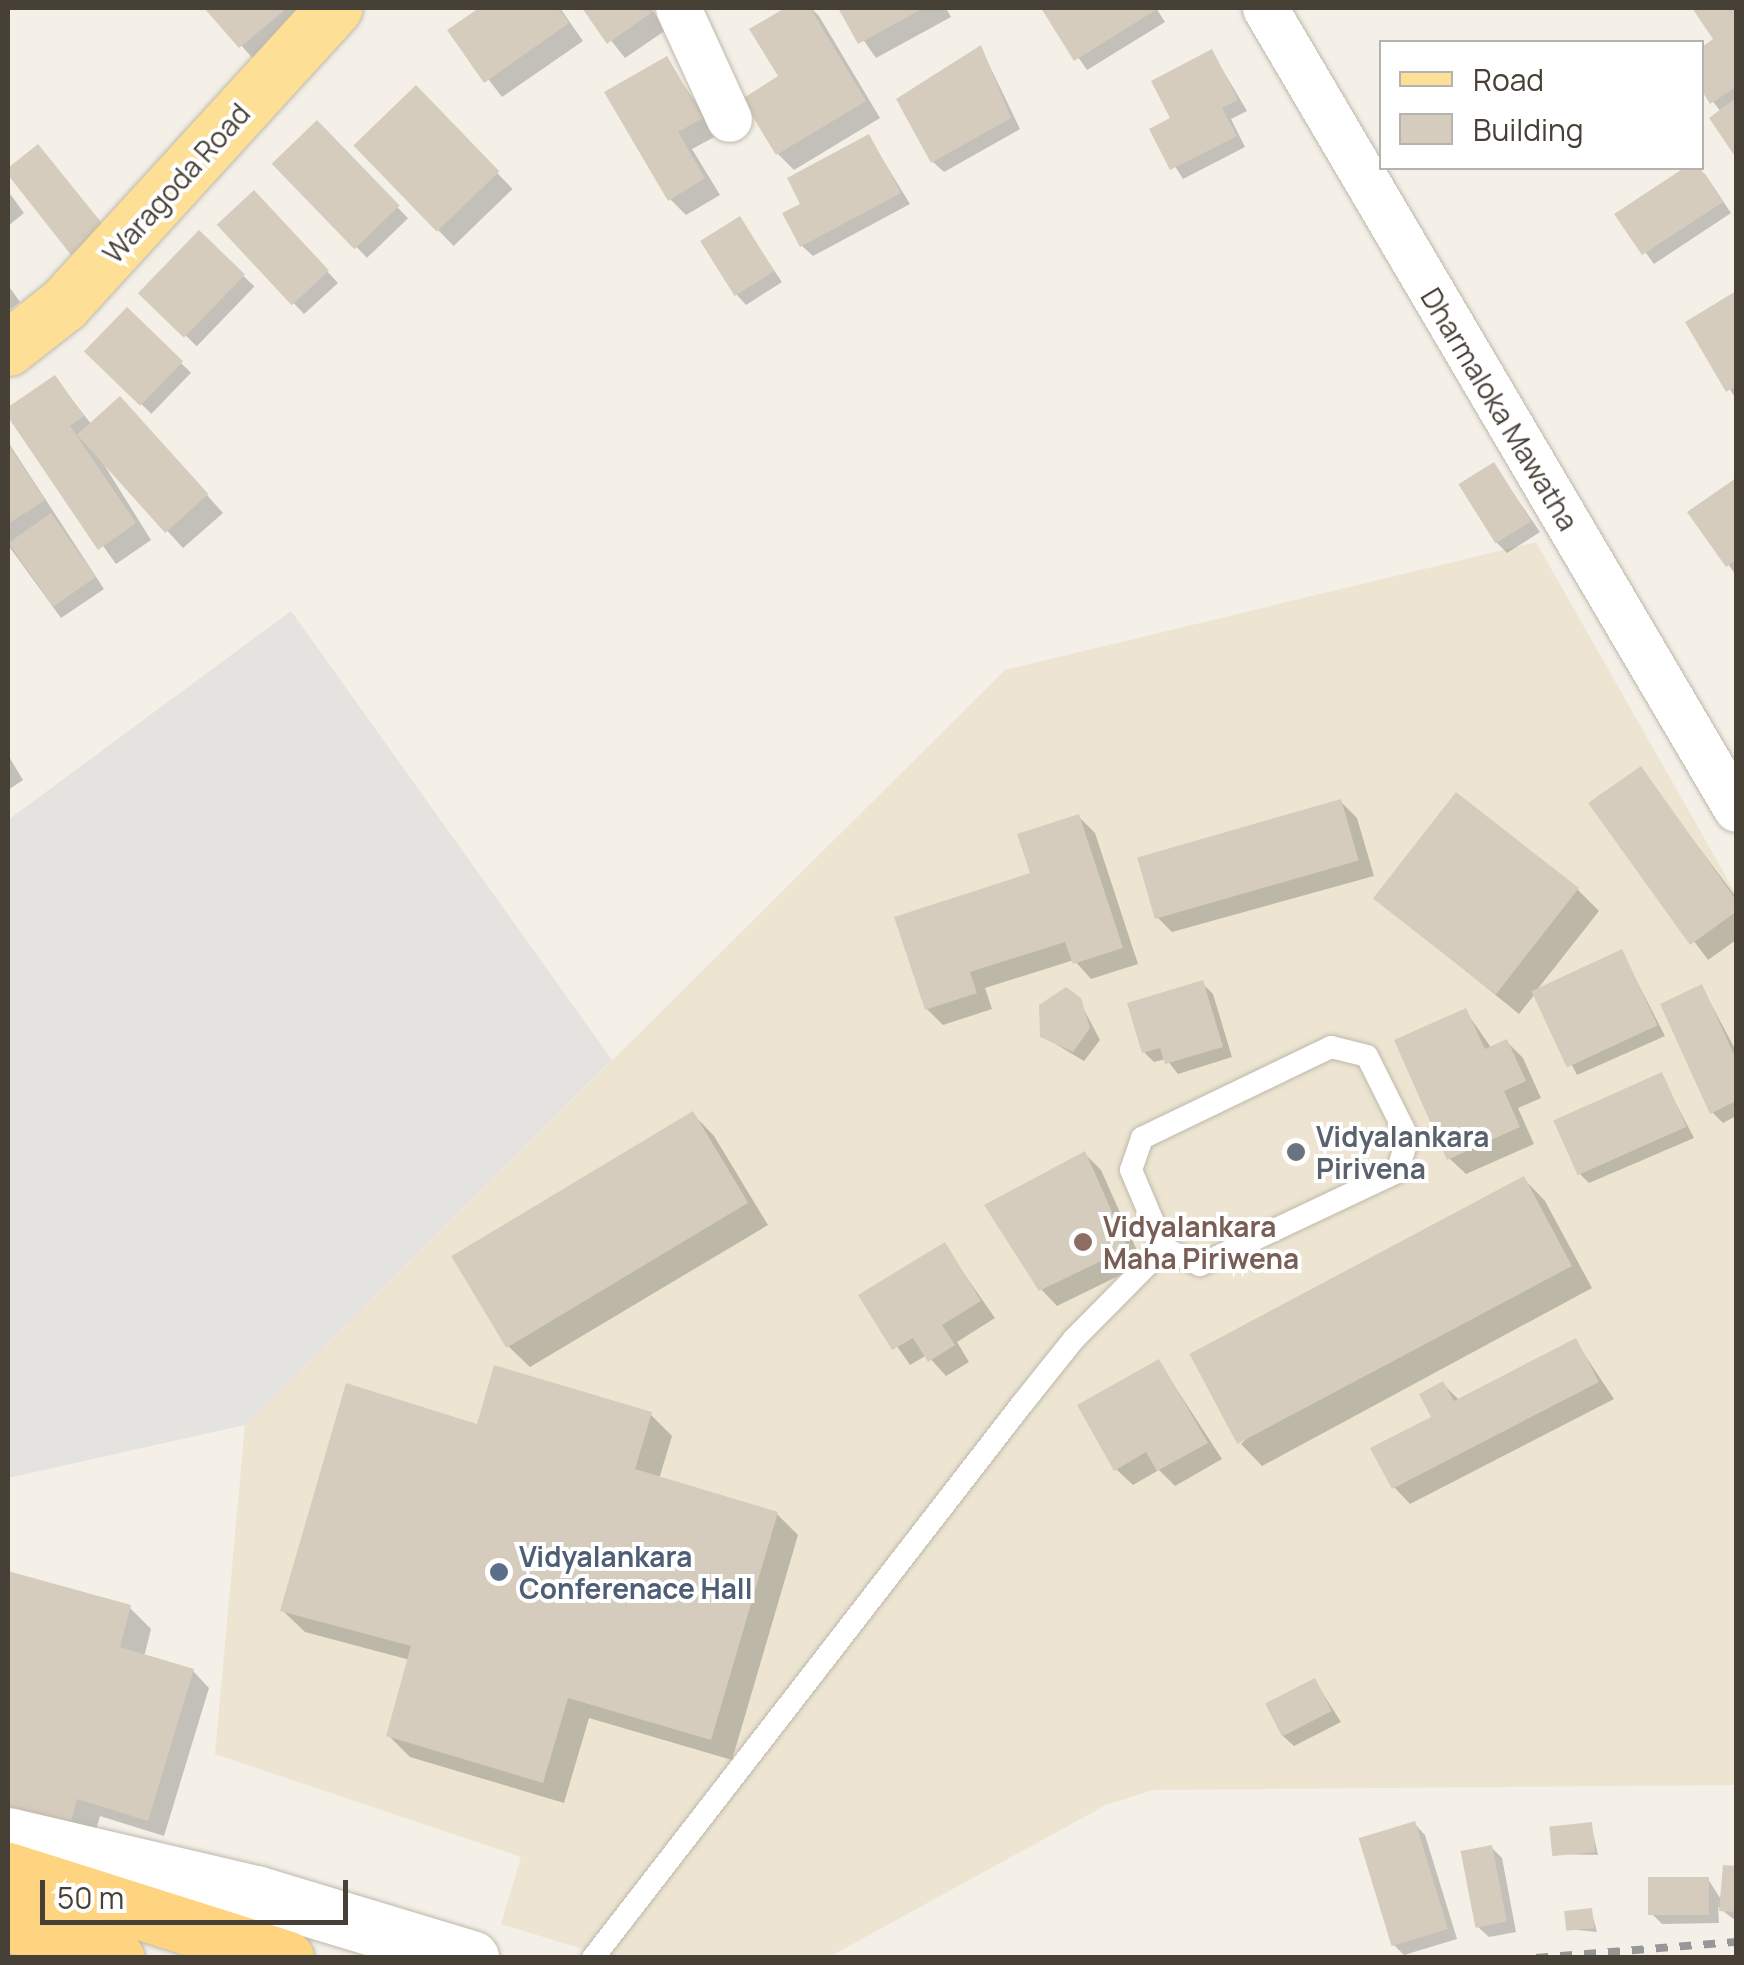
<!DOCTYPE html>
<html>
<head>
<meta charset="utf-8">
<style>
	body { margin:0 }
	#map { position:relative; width:1744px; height:1965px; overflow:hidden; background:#f4f0e8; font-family:Manrope,sans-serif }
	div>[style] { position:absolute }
	.education>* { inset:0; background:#ede5d2 }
	.parking>* { inset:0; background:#e5e3df }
	.shadow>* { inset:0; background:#0003; transform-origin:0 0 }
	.building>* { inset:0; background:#d6ccbd; transform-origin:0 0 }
	.roads { filter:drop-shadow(0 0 2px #bfb8aa) drop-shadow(0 0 2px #bfb8aa) }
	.service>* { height:22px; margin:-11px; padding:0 11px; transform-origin:11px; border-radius:11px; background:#fff }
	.minor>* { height:45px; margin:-22.5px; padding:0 22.5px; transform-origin:22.5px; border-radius:22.5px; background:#fff }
	.tertiary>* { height:55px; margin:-27.5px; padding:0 27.5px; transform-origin:27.5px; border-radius:27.5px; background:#fff }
	.primary>* { height:55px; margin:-27.5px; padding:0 27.5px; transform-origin:27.5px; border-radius:27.5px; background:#fedf96 }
	.trunk>* { height:55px; margin:-27.5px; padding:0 27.5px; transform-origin:27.5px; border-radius:27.5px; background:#fed480 }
	.rail>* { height:8px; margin-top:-4px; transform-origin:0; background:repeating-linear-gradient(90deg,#979797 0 12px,transparent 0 24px) }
	.dots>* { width:28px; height:28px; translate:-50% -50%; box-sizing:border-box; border:5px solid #fff; border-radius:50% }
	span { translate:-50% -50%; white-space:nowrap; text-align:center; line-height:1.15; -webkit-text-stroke:8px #fff; paint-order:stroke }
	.street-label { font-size:28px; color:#474036 }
	.worship-label { font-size:28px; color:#5b616d; font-weight:700 }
	.left { translate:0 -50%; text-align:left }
	.education-label { font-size:28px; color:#785e54; font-weight:700 }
	.service-label { font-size:28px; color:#4e5e75; font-weight:700 }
	.frame { position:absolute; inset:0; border:10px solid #474036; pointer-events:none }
	.legend { position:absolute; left:1379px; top:40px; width:325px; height:130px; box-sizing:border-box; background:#fff; border:2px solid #b5b3af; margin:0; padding:12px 18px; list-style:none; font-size:30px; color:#474036 }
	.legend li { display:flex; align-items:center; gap:20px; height:50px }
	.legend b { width:50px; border:2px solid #b5b3af }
	.scale { position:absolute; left:40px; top:1880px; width:308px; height:45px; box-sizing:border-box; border:5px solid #474036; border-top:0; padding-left:12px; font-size:30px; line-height:35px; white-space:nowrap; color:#474036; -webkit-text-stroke:8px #fff; paint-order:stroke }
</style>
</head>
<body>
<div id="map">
	<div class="education">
		<i style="clip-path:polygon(1536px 542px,1736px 894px,1736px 1785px,1153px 1790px,1106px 1805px,829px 1957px,612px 1958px,501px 1924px,521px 1857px,215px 1754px,245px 1425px,1005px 670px)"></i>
	</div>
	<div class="parking">
		<i style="clip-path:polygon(291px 611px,612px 1060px,245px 1425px,8px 1478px,8px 820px)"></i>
	</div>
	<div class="shadow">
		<i style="clip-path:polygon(208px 8px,312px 8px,257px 63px)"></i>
		<i style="clip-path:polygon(483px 8px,560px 8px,583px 41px,502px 97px,451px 30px)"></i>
		<i style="clip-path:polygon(585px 8px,651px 8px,666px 30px,625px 58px)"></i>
		<i style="clip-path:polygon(789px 8px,811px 8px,819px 16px,880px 118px,794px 170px,778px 154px,781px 77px,753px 30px)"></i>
		<i style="clip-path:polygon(841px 8px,946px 8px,951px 17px,876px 58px)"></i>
		<i style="clip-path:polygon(1044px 8px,1156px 8px,1165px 22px,1087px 70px)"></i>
		<i style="clip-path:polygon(1695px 8px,1736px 8px,1736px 154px,1712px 118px,1721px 112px,1702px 87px,1702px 50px,1716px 40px)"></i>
		<i style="clip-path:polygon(981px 48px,1020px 129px,944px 172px,933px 162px)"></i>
		<i style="clip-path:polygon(1212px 52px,1247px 111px,1231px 119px,1245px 147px,1183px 179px,1152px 130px,1173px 119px)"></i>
		<i style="clip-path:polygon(666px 59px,718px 135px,692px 149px,720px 195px,686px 215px,670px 199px)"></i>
		<i style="left:416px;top:89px;width:139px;height:82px;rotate:46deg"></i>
		<i style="left:317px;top:124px;width:131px;height:57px;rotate:46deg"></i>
		<i style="clip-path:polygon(869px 137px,910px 204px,813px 256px,802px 246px,803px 205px)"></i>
		<i style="clip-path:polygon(1688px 168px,1705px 174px,1731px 213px,1654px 264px,1618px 215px)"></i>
		<i style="clip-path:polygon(8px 191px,24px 213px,8px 226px)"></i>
		<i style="clip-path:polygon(264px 203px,338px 283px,304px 314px,220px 225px)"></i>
		<i style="clip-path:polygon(739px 219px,782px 282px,746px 305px,736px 294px)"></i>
		<i style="left:199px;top:233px;width:77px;height:83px;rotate:44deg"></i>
		<i style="clip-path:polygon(8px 285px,20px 302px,8px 311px)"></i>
		<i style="clip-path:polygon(1736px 294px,1736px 399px,1688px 323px)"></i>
		<i style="left:127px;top:311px;width:89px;height:57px;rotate:44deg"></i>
		<i style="clip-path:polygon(55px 378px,92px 425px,136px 416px,223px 513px,183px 548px,98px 455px,151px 540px,116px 564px,8px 413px)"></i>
		<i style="clip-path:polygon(8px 442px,104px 589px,61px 618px,8px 545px)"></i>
		<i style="clip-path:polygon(1494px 465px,1540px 532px,1507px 553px,1496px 542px)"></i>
		<i style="clip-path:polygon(1736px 481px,1736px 575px,1690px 513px)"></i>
		<i style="clip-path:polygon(8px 755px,23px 780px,8px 790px)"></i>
		<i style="clip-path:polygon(1640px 769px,1736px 897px,1736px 940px,1708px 960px,1592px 804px)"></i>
		<i style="clip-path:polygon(1341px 802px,1357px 818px,1374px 876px,1172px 932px,1156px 916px)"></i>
		<i style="clip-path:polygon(1079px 817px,1095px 833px,1138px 964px,1091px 979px,1074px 960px,985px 988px,992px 1009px,943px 1025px,927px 1009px)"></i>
		<i style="clip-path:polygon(1577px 889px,1599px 911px,1536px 991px,1622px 952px,1665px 1036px,1577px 1075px,1535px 994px,1519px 1014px,1376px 898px)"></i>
		<i style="clip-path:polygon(1202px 983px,1213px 994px,1232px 1057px,1178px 1074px,1166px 1059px,1154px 1062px,1144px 1052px)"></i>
		<i style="clip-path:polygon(1702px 987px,1736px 1051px,1736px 1116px,1723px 1123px,1712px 1112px)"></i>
		<i style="clip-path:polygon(1079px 1000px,1100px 1040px,1084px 1061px,1042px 1036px)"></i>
		<i style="clip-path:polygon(1465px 1010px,1492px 1049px,1507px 1042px,1523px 1058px,1541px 1098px,1518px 1108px,1534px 1144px,1466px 1174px,1449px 1158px)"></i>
		<i style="clip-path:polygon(1661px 1075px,1694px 1138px,1589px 1183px,1579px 1173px)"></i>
		<i style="clip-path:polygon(693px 1114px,714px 1136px,768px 1225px,530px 1367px,508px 1346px,455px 1256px)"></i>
		<i style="clip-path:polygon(1085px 1154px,1101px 1170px,1143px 1264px,1057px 1306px,1041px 1289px)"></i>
		<i style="clip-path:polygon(1524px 1179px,1545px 1201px,1592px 1288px,1262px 1466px,1241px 1444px)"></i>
		<i style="clip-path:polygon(944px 1245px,995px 1318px,957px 1342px,969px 1362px,946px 1376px,927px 1355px,910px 1365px,862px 1296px)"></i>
		<i style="clip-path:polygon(1576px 1342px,1614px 1399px,1410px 1504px,1394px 1487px,1434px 1418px,1443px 1384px,1460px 1401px)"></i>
		<i style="clip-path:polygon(1159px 1362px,1222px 1459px,1175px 1486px,1159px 1470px,1133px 1485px,1116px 1469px)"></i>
		<i style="clip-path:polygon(650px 1414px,672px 1436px,659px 1479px,777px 1514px,798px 1535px,732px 1760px,589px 1718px,564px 1803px,410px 1757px,388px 1735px,410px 1660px,305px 1632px,283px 1611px,479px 1427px)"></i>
		<i style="clip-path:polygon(8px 1573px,130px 1608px,151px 1629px,144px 1657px,193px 1671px,209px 1688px,164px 1836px,100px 1816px,88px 1857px,8px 1835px)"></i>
		<i style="clip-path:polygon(1315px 1681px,1341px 1722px,1294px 1746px,1283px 1736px)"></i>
		<i style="clip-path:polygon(1415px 1824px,1425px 1835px,1457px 1939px,1404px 1955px,1393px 1944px)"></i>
		<i style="clip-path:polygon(1591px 1824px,1598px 1855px,1554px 1854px)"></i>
		<i style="clip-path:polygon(1492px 1848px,1502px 1858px,1516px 1932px,1489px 1937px,1478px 1927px)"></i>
		<i style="clip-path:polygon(1725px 1867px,1736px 1868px,1736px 1921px,1718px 1907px,1719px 1923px,1662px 1924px,1652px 1914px,1708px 1879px,1722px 1901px)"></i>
		<i style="clip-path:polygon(1591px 1910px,1597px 1932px,1567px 1929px)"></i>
	</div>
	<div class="building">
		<i style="clip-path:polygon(204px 8px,287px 8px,239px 48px)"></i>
		<i style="clip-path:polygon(479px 8px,558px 8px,569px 23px,484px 83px,447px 30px)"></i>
		<i style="clip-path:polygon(582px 8px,649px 8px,652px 12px,607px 44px)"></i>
		<i style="clip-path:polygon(785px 8px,810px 8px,866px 101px,776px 155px,742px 99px,778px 76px,749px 29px)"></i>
		<i style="clip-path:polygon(838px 8px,924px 8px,858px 44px)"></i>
		<i style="clip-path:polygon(1041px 8px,1154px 8px,1156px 10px,1074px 61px)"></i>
		<i style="clip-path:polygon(1692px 8px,1736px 8px,1736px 87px,1710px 104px,1702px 91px,1702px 47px,1713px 39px)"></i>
		<i style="clip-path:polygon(981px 45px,1011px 118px,931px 163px,896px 99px)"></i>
		<i style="clip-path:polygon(1212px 49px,1238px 100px,1222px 108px,1237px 136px,1170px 170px,1149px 129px,1170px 118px,1151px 81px)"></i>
		<i style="clip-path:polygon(667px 56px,703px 118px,678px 132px,705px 178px,668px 201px,604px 92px)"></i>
		<i style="left:416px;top:85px;width:120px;height:87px;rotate:46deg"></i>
		<i style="clip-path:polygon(1736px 98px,1736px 158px,1709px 118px)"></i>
		<i style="left:317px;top:120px;width:119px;height:63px;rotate:46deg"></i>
		<i style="clip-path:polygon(869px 134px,901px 193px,800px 247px,782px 213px,800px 204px,787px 178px)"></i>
		<i style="clip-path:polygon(38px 144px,105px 227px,71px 255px,8px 175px,8px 168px)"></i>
		<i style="clip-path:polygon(1684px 168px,1700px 168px,1723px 202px,1642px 255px,1614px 214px)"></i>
		<i style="left:254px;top:190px;width:110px;height:51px;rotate:47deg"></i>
		<i style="left:740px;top:216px;width:65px;height:47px;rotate:58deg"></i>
		<i style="left:199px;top:230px;width:64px;height:88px;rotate:44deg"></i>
		<i style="clip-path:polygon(1736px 291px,1736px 386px,1726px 392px,1685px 322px)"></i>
		<i style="left:127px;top:307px;width:78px;height:62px;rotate:44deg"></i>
		<i style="clip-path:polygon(55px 375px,84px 416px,70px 426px,136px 523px,98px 550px,8px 417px,8px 407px)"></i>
		<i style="left:120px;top:396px;width:132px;height:58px;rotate:48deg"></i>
		<i style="clip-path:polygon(8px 444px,45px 500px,8px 524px)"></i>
		<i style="left:1494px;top:462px;width:70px;height:42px;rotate:58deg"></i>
		<i style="clip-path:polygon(1736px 478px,1736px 560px,1726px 567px,1687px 512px)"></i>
		<i style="left:51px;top:513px;width:78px;height:52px;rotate:55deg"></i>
		<i style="clip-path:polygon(1641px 766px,1736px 900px,1736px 912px,1690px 945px,1588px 803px)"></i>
		<i style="left:1456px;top:792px;width:156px;height:135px;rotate:38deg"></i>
		<i style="left:1341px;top:799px;width:64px;height:212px;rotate:74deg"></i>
		<i style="clip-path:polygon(1079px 814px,1123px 948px,1073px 964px,1065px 942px,970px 972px,977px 993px,925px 1010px,894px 917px,1030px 873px,1017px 834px)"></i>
		<i style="left:1622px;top:949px;width:84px;height:100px;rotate:65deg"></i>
		<i style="clip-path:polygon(1203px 980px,1223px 1047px,1165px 1064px,1160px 1048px,1142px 1053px,1127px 1003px)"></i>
		<i style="clip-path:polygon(1702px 984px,1736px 1059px,1736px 1101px,1710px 1114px,1660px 1004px)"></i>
		<i style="clip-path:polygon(1066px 987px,1081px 998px,1090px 1028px,1073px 1052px,1040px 1037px,1039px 1005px)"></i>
		<i style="clip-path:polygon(1466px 1008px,1485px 1049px,1507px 1039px,1526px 1081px,1504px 1091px,1520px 1127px,1447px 1160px,1394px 1040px)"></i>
		<i style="left:1662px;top:1072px;width:60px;height:119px;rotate:66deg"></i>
		<i style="left:693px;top:1111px;width:107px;height:282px;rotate:59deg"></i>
		<i style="clip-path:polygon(1085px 1151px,1128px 1248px,1039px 1291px,984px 1205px)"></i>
		<i style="left:1524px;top:1176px;width:102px;height:379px;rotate:62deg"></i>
		<i style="clip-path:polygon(945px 1242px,981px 1301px,942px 1325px,955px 1345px,928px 1362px,913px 1338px,892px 1350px,858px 1295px)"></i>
		<i style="clip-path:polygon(1576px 1338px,1599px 1382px,1392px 1489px,1370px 1448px,1431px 1417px,1419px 1394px,1443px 1381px,1454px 1401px)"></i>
		<i style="clip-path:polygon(1159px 1359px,1208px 1443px,1157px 1471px,1146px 1452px,1114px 1471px,1077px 1405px)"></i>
		<i style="clip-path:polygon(494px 1365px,652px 1412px,635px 1469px,778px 1512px,711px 1740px,568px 1698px,543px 1783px,386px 1736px,411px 1646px,280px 1611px,346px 1383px,477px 1424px)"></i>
		<i style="clip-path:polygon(8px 1571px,131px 1605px,120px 1647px,194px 1669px,148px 1821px,77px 1799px,67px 1837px,8px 1821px)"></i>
		<i style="left:1315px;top:1678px;width:37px;height:56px;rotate:63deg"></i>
		<i style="left:1415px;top:1821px;width:113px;height:59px;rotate:73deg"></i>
		<i style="left:1592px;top:1822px;width:30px;height:43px;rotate:84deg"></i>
		<i style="left:1492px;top:1845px;width:78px;height:32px;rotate:79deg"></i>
		<i style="clip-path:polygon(1723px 1865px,1736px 1866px,1736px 1912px,1719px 1911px)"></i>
		<i style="left:1648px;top:1877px;width:61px;height:38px"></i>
		<i style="left:1592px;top:1908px;width:20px;height:28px;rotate:84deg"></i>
	</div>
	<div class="roads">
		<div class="service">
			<i style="left:1331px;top:1047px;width:37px;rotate:14deg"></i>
			<i style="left:1367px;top:1056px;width:92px;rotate:63.4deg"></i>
			<i style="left:1408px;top:1138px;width:36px;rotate:108deg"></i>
			<i style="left:1397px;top:1172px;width:218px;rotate:154.7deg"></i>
			<i style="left:1200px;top:1265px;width:40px;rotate:-155deg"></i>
			<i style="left:1164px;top:1248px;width:85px;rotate:-112.9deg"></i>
			<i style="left:1131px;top:1170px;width:34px;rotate:-71deg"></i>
			<i style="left:1142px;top:1138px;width:210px;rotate:-25.7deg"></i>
			<i style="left:593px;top:1958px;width:701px;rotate:-52.25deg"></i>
			<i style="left:1022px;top:1404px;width:83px;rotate:-51.3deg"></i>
			<i style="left:1074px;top:1339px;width:128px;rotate:-45.3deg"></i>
		</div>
		<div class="minor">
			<i style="left:678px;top:8px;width:122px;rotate:65.3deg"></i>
			<i style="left:1265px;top:8px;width:929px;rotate:59.54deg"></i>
		</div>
		<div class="tertiary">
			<i style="left:8px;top:1835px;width:255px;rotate:13.2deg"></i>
			<i style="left:256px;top:1893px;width:225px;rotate:16.8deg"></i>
		</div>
		<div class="primary">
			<i style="left:8px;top:348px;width:71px;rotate:-38.2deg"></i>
			<i style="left:64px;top:304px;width:401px;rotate:-47.6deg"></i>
		</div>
		<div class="trunk">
			<i style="left:8px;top:1870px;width:292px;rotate:17.6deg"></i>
			<i style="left:8px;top:1923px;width:114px;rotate:17.8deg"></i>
		</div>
	</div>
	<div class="rail">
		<i style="left:1536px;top:1958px;width:201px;rotate:-4.6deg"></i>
	</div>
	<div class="dots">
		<i style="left:1296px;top:1152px;background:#6b7280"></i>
		<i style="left:1083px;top:1242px;background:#8d6e63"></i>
		<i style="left:499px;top:1572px;background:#5c6f8a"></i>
	</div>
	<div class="street-label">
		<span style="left:176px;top:183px;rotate:-48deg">Waragoda Road</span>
		<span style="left:1500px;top:409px;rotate:59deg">Dharmaloka Mawatha</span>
	</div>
	<div class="worship-label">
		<span class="left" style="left:1316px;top:1152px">Vidyalankara<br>Pirivena</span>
	</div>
	<div class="education-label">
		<span class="left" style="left:1103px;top:1242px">Vidyalankara<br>Maha Piriwena</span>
	</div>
	<div class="service-label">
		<span class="left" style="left:519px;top:1572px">Vidyalankara<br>Conferenace Hall</span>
	</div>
	<div class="frame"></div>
	<ul class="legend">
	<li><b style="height:12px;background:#fedf96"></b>Road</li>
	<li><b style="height:28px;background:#d6ccbd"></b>Building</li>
	</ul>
	<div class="scale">50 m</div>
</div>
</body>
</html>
